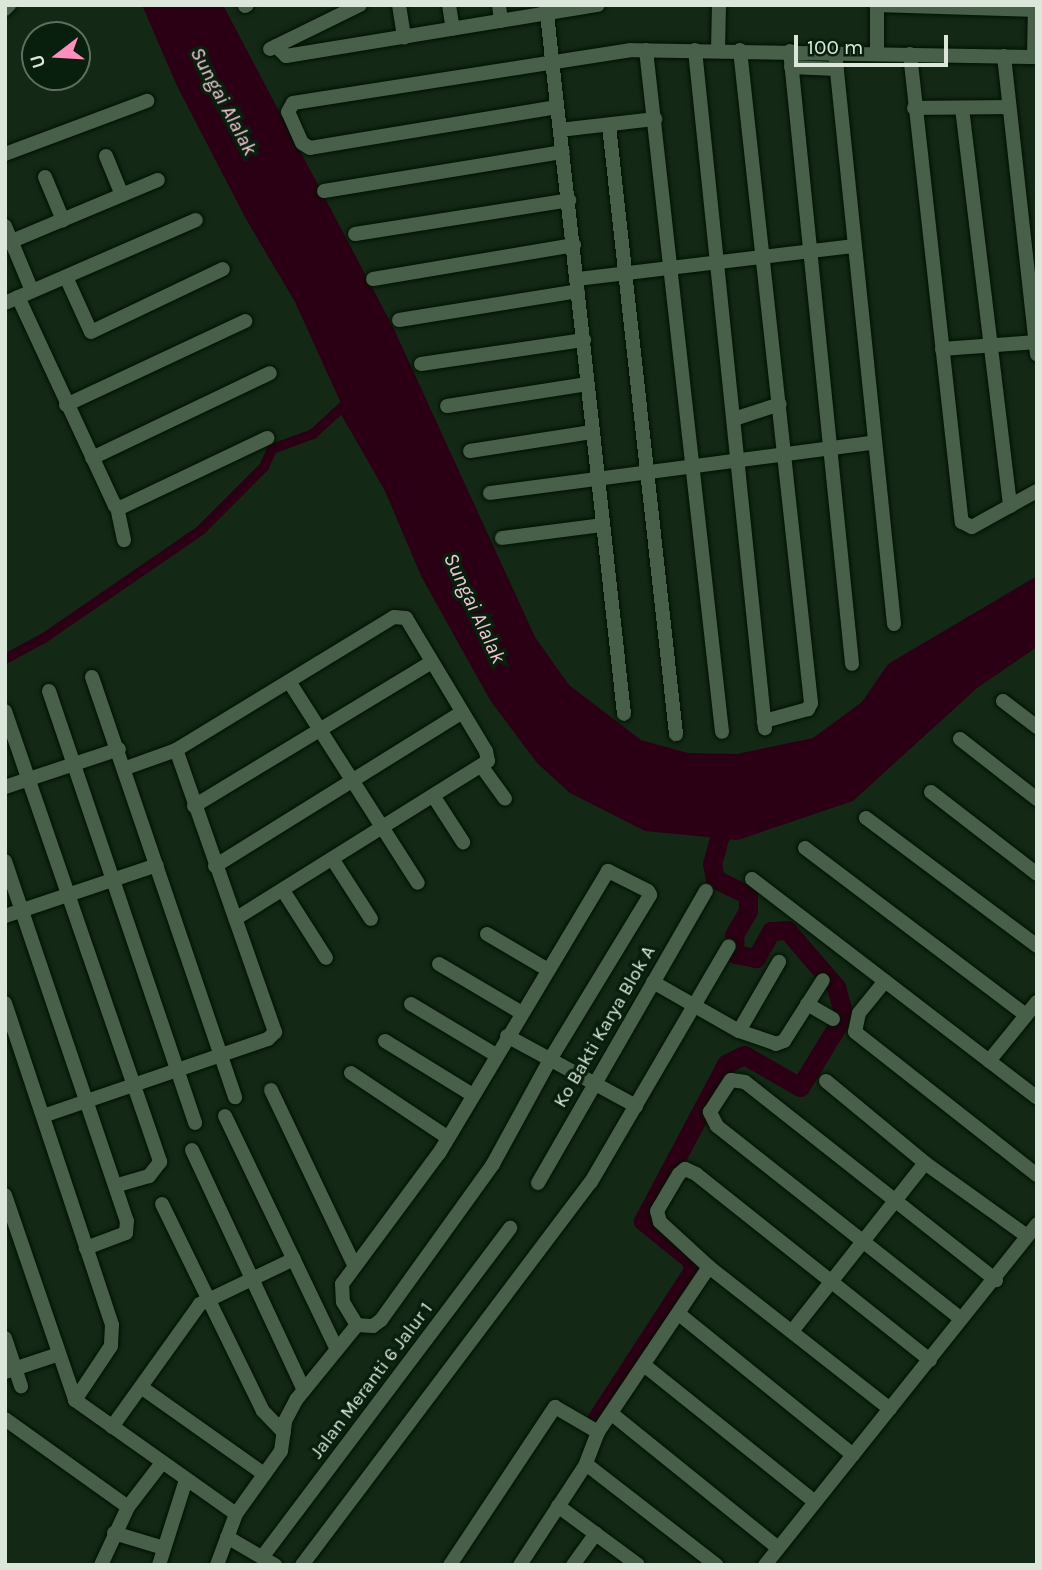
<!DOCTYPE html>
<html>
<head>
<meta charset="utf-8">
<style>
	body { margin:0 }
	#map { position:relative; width:1042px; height:1570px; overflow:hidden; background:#132916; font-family:Karla,sans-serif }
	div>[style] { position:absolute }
	.water>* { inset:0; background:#2c0014 }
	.canal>* { height:10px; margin:-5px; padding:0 5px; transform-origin:5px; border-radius:5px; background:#2c0014 }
	.river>* { height:19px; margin:-9.5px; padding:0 9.5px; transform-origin:9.5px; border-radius:9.5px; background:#2c0014 }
	.roads { filter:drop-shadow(0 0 2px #001102) drop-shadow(0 0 2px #001102) }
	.minor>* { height:14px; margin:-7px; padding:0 7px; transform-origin:7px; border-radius:7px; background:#48604a }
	span { translate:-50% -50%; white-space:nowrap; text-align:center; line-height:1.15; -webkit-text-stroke:7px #091f0d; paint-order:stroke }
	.street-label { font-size:19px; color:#dae7da }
	.water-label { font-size:21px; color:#f3c7d6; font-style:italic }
	.frame { position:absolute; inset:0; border:7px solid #dae7da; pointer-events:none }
	.north { position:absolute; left:21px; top:21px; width:70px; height:70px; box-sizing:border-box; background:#091f0d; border:2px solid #5d6f5f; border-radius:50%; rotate:253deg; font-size:19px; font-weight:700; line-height:28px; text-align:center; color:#dae7da }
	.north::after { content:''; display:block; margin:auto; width:24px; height:32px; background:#fe8ebb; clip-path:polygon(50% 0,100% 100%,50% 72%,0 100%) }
	.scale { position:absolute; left:794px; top:35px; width:154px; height:32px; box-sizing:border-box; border:4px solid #dae7da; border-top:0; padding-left:9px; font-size:21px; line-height:24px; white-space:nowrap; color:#dae7da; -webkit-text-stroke:5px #091f0d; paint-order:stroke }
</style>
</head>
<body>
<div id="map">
	<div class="water">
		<i style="clip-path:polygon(142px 5px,223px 5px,393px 327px,535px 637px,569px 685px,641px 740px,688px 753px,737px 754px,813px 738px,862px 702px,888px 664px,1037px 576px,1037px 647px,977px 688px,853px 801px,738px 840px,645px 831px,570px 793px,537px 763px,490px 700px,421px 576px,385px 491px,338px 409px,344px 410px,295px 302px,246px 219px,177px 86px)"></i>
	</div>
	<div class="canal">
		<i style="left:5px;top:659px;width:44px;rotate:-28.3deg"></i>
		<i style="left:44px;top:638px;width:191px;rotate:-34.5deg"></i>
		<i style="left:201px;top:530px;width:89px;rotate:-45deg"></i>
		<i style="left:264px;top:467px;width:20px;rotate:-66deg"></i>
		<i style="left:272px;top:449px;width:44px;rotate:-20.1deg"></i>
		<i style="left:313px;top:434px;width:53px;rotate:-42.7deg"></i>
	</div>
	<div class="river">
		<i style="left:597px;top:1418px;width:176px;rotate:-57deg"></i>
		<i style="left:693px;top:1270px;width:10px;rotate:-101deg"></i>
		<i style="left:691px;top:1260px;width:62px;rotate:-140.9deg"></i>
		<i style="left:643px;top:1221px;width:178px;rotate:-62.1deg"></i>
		<i style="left:726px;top:1064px;width:20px;rotate:-27deg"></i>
		<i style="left:744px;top:1055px;width:64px;rotate:29.7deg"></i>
		<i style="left:800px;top:1087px;width:84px;rotate:-58.6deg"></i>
		<i style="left:844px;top:1015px;width:29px;rotate:-106deg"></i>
		<i style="left:836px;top:987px;width:75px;rotate:-130.7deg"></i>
		<i style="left:787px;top:930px;width:16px;rotate:176deg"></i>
		<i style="left:771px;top:931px;width:31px;rotate:119deg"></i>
		<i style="left:756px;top:958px;width:21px;rotate:-169deg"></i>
		<i style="left:735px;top:954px;width:19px;rotate:-93deg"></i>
		<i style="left:734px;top:935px;width:28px;rotate:-60deg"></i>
		<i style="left:748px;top:911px;width:16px;rotate:-90deg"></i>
		<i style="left:748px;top:895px;width:37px;rotate:-154deg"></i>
		<i style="left:715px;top:879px;width:15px;rotate:-101deg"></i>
		<i style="left:712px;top:864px;width:27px;rotate:-75deg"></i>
		<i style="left:719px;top:838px;width:25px;rotate:-58deg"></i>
	</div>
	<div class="roads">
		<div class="minor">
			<i style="left:399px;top:5px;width:33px;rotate:81deg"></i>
			<i style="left:449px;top:5px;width:24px;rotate:81deg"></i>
			<i style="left:499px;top:5px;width:16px;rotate:83deg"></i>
			<i style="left:546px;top:5px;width:713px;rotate:83.72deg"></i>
			<i style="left:876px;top:5px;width:161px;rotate:1.8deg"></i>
			<i style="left:877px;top:5px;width:48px;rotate:90deg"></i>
			<i style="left:245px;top:6px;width:2px;rotate:-27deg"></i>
			<i style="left:5px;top:9px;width:6px;rotate:-45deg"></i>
			<i style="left:276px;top:46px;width:14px;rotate:45deg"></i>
			<i style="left:286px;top:56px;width:316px;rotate:-9.3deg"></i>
			<i style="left:270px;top:49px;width:100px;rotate:-26.1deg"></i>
			<i style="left:646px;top:50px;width:686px;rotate:83.64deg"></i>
			<i style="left:695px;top:50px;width:682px;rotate:84.11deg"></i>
			<i style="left:718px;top:50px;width:45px;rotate:-88.7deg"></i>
			<i style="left:740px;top:50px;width:657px;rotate:83.79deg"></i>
			<i style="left:811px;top:703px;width:7px;rotate:117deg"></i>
			<i style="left:808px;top:709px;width:46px;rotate:164.7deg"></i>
			<i style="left:790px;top:51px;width:616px;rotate:84.22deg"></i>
			<i style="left:835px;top:52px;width:575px;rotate:84.11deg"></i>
			<i style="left:910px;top:54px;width:471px;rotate:83.7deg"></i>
			<i style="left:962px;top:522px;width:11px;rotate:27deg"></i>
			<i style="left:972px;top:527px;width:74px;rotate:-29deg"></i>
			<i style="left:1004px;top:56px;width:300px;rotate:83.7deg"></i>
			<i style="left:1034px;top:57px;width:52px;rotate:-88.9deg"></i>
			<i style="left:791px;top:67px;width:46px;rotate:2.5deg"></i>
			<i style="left:557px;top:107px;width:250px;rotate:170.6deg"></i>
			<i style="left:310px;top:148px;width:9px;rotate:-148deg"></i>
			<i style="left:302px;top:143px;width:34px;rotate:-114deg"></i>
			<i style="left:288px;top:112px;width:10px;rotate:-61deg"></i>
			<i style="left:293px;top:103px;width:341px;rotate:-8.9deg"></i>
			<i style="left:630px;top:50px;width:407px;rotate:1deg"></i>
			<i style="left:914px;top:108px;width:93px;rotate:-0.6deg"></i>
			<i style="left:962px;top:108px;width:401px;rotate:83.1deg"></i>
			<i style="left:609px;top:126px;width:612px;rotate:83.71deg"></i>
			<i style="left:560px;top:130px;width:96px;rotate:-6.6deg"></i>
			<i style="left:5px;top:154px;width:152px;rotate:-20.5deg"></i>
			<i style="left:106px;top:156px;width:42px;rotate:67.7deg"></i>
			<i style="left:45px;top:177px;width:47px;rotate:67.3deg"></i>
			<i style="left:324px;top:191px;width:242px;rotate:-9.3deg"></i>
			<i style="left:5px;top:226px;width:70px;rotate:67.4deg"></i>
			<i style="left:355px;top:234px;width:217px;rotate:-9deg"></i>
			<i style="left:12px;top:241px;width:158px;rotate:-22.7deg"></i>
			<i style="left:66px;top:277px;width:60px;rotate:65.6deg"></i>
			<i style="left:91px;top:332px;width:146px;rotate:-25.5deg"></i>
			<i style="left:373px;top:279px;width:204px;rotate:-9.6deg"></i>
			<i style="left:577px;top:279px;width:279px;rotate:-6.8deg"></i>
			<i style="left:18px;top:297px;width:230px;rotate:65.1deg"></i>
			<i style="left:115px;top:506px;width:7px;rotate:8deg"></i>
			<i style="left:122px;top:507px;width:161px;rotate:-25.4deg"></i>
			<i style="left:5px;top:303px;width:208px;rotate:-23.5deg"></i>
			<i style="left:399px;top:320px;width:181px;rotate:-9.2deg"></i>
			<i style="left:942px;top:349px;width:95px;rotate:-4.2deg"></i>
			<i style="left:421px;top:364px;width:165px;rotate:-8.4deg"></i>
			<i style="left:66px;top:405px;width:198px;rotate:-25.1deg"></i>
			<i style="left:447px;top:406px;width:142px;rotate:-8.9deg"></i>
			<i style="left:734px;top:419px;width:48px;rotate:-18.1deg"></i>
			<i style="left:470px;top:451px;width:123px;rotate:-8.9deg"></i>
			<i style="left:92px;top:458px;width:197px;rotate:-25.5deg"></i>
			<i style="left:490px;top:493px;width:388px;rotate:-7.5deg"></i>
			<i style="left:117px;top:507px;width:34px;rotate:78deg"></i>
			<i style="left:502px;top:538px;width:101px;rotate:-7.4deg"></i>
			<i style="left:92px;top:677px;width:444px;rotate:71.2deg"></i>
			<i style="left:290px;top:683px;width:237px;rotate:57.4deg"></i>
			<i style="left:49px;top:691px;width:456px;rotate:71.3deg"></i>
			<i style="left:1003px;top:701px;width:43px;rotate:37.4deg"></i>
			<i style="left:5px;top:711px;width:477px;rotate:71deg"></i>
			<i style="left:160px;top:1162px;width:18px;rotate:128deg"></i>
			<i style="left:149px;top:1176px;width:35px;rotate:164deg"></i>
			<i style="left:960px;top:739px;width:98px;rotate:37.9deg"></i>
			<i style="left:482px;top:767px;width:39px;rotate:54deg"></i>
			<i style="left:126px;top:768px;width:53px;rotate:-19.8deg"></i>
			<i style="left:176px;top:750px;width:255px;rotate:-31.4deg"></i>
			<i style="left:394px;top:617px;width:12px;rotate:5deg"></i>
			<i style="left:406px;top:618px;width:155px;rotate:59deg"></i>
			<i style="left:486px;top:751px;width:10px;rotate:79deg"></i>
			<i style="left:488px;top:761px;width:298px;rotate:148deg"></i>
			<i style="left:5px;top:787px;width:120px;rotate:-18.4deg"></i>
			<i style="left:931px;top:792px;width:134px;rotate:37.7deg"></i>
			<i style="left:434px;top:797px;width:54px;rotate:57.2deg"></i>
			<i style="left:194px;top:806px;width:278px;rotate:-31.2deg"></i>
			<i style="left:866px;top:818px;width:214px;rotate:36.8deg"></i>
			<i style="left:805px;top:848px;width:277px;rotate:37.1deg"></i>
			<i style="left:333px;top:860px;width:70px;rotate:57.2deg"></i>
			<i style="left:5px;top:861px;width:380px;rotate:71.3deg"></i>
			<i style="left:127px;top:1221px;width:12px;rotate:95deg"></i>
			<i style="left:126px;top:1233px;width:43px;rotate:159.4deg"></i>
			<i style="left:215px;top:866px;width:291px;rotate:-31.9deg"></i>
			<i style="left:752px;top:879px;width:359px;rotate:37.5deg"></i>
			<i style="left:284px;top:892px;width:78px;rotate:57.5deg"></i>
			<i style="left:5px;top:916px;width:160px;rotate:-18.5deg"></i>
			<i style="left:487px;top:934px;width:71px;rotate:30.5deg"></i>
			<i style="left:439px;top:964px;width:96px;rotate:30.6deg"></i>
			<i style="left:885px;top:981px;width:41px;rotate:129.1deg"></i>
			<i style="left:859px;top:1013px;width:19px;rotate:102deg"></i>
			<i style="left:855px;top:1032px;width:231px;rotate:38.2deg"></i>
			<i style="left:653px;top:982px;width:99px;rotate:29.7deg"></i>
			<i style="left:739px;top:1031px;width:39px;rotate:19deg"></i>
			<i style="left:776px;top:1044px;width:9px;rotate:-21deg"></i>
			<i style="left:784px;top:1041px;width:72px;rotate:-57.4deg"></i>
			<i style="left:5px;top:1003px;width:339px;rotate:71.6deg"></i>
			<i style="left:112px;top:1325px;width:21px;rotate:93deg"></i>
			<i style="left:111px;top:1346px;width:65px;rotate:123.7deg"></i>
			<i style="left:411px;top:1004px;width:99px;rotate:31deg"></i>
			<i style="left:807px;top:1004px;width:30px;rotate:30deg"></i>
			<i style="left:739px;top:1031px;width:80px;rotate:-59.9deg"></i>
			<i style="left:507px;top:1036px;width:147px;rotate:28.5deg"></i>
			<i style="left:385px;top:1041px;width:101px;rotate:31.6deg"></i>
			<i style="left:989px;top:1061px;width:76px;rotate:-50.9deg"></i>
			<i style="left:351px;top:1073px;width:115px;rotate:33.7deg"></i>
			<i style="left:826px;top:1081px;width:129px;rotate:39.6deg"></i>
			<i style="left:925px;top:1163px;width:125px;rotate:35.6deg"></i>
			<i style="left:271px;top:1090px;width:194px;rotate:64.6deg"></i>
			<i style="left:43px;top:1116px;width:238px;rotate:-18.9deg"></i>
			<i style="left:268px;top:1039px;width:10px;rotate:-45deg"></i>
			<i style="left:275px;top:1032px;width:299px;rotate:-109.3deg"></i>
			<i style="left:225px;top:1116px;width:259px;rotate:64.4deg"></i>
			<i style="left:192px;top:1150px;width:265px;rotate:65deg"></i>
			<i style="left:538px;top:1183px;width:337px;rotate:-60.1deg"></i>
			<i style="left:5px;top:1195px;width:217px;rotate:71.1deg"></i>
			<i style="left:75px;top:1400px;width:197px;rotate:35.3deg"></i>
			<i style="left:162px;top:1204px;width:230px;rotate:64deg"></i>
			<i style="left:263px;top:1411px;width:30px;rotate:46deg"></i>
			<i style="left:679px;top:1314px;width:224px;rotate:39deg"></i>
			<i style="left:960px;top:1318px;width:310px;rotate:-141.7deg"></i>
			<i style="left:717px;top:1126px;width:16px;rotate:-117deg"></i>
			<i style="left:710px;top:1112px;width:38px;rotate:-57deg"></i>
			<i style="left:731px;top:1080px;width:14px;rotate:8deg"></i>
			<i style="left:745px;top:1082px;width:320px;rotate:38.3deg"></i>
			<i style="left:793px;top:1330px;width:213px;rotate:-51.7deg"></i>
			<i style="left:5px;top:1338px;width:51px;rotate:71.6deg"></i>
			<i style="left:644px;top:1365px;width:219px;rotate:38.7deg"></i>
			<i style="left:5px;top:1372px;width:57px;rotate:-18.4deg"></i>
			<i style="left:141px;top:1387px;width:151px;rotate:35.3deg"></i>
			<i style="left:890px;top:1409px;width:230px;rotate:-141.9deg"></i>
			<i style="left:709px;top:1267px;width:67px;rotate:-137.4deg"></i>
			<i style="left:660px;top:1222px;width:11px;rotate:-105deg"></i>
			<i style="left:657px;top:1211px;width:43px;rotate:-59.3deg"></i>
			<i style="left:679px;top:1174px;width:8px;rotate:-40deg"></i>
			<i style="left:685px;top:1169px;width:12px;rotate:24deg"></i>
			<i style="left:696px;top:1174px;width:299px;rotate:38.5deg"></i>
			<i style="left:612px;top:1414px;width:213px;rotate:38.9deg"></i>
			<i style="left:5px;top:1419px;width:151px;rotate:35.6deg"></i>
			<i style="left:112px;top:1427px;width:151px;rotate:-54.4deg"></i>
			<i style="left:200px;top:1304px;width:104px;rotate:-25.6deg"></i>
			<i style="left:598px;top:1432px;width:199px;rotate:-56.1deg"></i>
			<i style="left:558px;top:1506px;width:99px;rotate:36.4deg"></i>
			<i style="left:114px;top:1533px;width:52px;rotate:16.7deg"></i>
			<i style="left:227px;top:1537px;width:56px;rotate:30.3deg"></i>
			<i style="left:263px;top:1556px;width:411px;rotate:-53deg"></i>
			<i style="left:101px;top:1565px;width:64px;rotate:-65deg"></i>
			<i style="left:128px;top:1507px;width:54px;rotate:-52.5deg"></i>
			<i style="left:159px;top:1565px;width:89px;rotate:-72.4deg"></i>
			<i style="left:217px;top:1565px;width:54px;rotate:-69.6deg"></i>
			<i style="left:236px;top:1514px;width:77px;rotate:-54.5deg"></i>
			<i style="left:281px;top:1451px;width:30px;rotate:-82deg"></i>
			<i style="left:285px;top:1421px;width:24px;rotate:-62deg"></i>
			<i style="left:296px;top:1400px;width:97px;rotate:-50.9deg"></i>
			<i style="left:357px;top:1325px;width:16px;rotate:4deg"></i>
			<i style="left:373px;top:1326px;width:10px;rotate:-37deg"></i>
			<i style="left:381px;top:1320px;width:192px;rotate:-54.3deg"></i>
			<i style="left:493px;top:1164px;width:121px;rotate:-61.3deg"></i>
			<i style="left:551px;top:1058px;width:191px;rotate:-58.7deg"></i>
			<i style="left:650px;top:895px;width:4px;rotate:-117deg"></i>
			<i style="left:648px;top:891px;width:45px;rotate:-153.4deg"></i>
			<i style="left:608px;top:871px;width:329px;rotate:120.9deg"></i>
			<i style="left:439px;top:1153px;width:163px;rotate:126.5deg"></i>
			<i style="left:342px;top:1284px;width:18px;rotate:87deg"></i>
			<i style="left:343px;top:1302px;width:27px;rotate:59deg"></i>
			<i style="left:302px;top:1565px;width:480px;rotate:-53deg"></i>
			<i style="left:591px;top:1182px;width:273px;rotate:-59.7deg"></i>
			<i style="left:450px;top:1565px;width:190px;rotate:-56.4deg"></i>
			<i style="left:555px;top:1407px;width:50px;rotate:30.2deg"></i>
			<i style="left:598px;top:1432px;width:34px;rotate:111deg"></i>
			<i style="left:520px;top:1565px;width:121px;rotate:-56.8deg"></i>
			<i style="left:586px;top:1464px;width:165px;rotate:37.8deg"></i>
			<i style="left:573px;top:1565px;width:39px;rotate:-54deg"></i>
			<i style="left:765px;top:1565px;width:436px;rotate:-51.4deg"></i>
		</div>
	</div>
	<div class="street-label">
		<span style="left:605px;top:1027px;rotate:-60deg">Ko Bakti Karya Blok A</span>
		<span style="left:372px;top:1381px;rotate:-53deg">Jalan Meranti 6 Jalur 1</span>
	</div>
	<div class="water-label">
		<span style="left:224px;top:101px;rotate:62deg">Sungai Alalak</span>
		<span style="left:475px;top:608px;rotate:65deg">Sungai Alalak</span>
	</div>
	<div class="frame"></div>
	<div class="north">U</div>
	<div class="scale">100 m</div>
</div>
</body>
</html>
